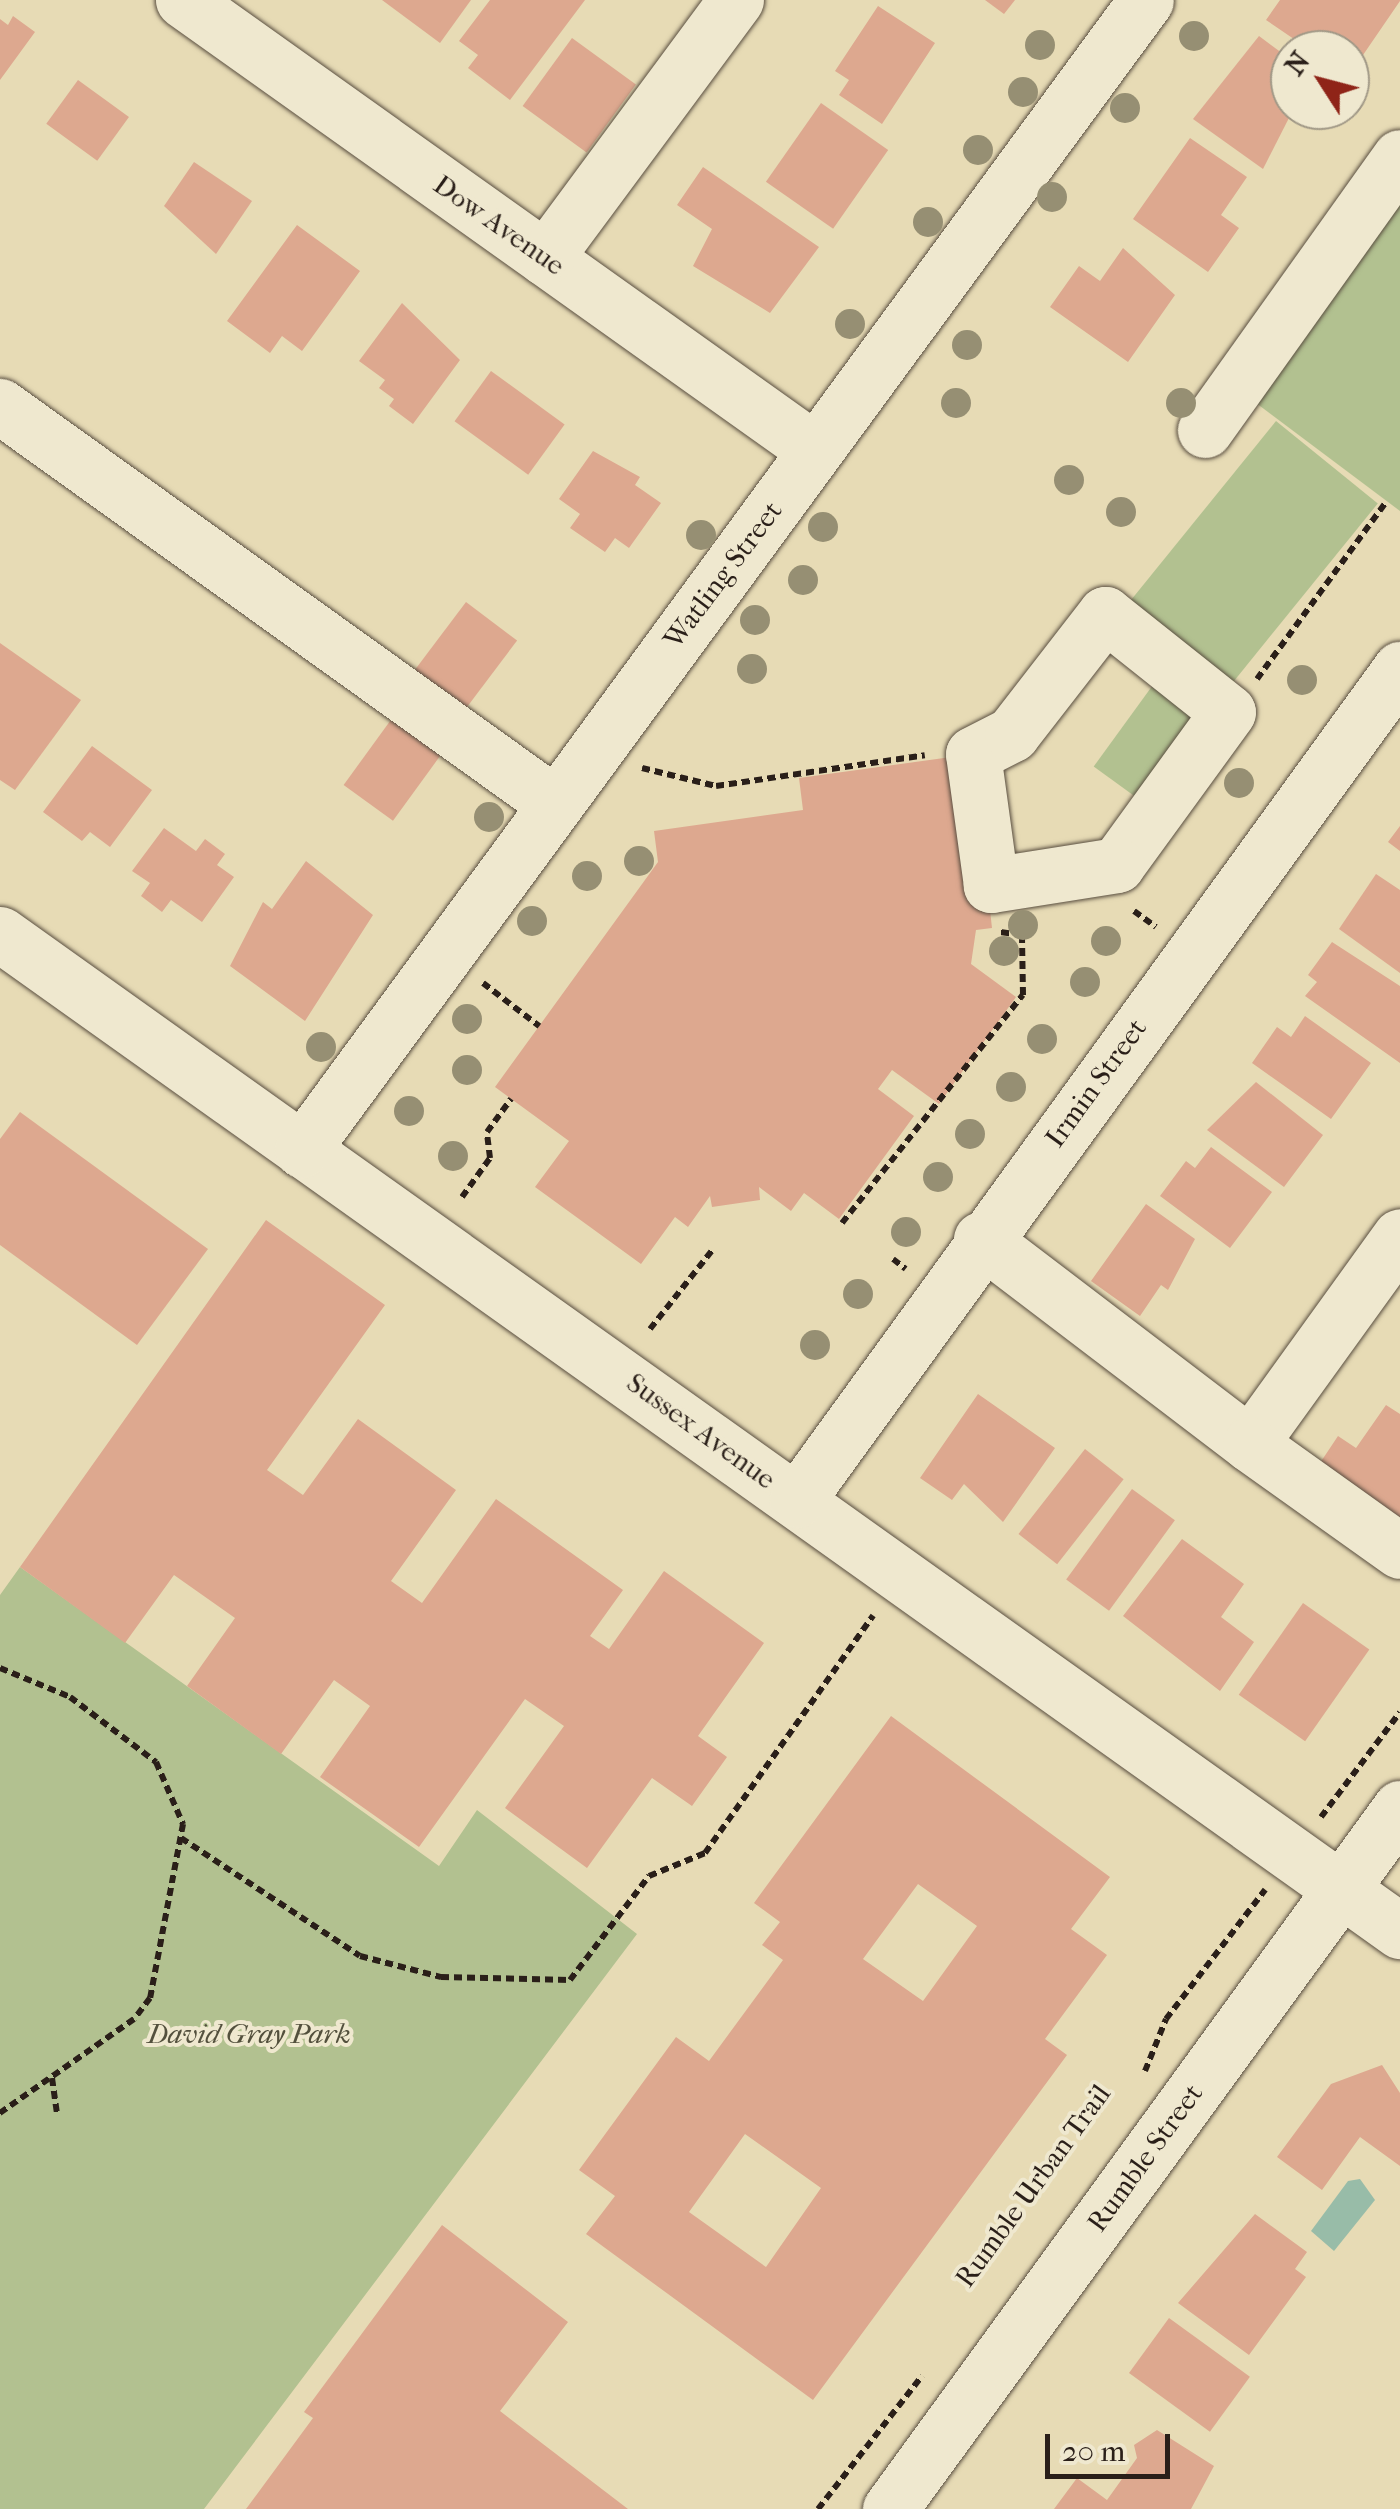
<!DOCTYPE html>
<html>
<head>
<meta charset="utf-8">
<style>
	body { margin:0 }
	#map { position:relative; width:1400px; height:2509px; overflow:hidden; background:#e7dbb5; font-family:"IM FELL French Canon",serif }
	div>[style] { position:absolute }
	.green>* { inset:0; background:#b2c190; transform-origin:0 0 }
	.water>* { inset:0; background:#98bca8 }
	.building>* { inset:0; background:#dda88f; transform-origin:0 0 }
	.path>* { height:6px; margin-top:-3px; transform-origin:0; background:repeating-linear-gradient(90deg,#2a1f19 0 8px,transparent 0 13px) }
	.roads { filter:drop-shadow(0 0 2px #594e40) drop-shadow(0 0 2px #594e40) }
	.minor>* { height:55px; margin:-27.5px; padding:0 27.5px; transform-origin:27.5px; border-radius:27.5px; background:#efe8cf }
	.trees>* { width:30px; height:30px; margin:-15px; border-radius:50%; background:#968f73 }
	span { translate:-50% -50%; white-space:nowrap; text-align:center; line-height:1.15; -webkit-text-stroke:8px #efe8cf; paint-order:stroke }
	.street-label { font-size:28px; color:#2a1f19 }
	.park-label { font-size:28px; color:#53503d; font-style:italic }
	.north { position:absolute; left:1270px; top:30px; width:100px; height:100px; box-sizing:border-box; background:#efe8cf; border:2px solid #a09886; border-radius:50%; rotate:306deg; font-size:28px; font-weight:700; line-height:40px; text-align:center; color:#2a1f19 }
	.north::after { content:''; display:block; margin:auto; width:35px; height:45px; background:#8f2418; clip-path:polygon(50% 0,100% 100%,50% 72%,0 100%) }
	.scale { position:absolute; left:1045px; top:2434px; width:125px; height:45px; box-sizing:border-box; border:5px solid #2a1f19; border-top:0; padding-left:12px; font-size:30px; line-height:35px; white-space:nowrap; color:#2a1f19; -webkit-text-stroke:8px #efe8cf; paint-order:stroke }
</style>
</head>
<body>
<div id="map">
	<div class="green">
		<i style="clip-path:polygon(1400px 191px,1400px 511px,1248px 397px)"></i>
		<i style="left:1276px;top:421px;width:131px;height:231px;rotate:39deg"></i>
		<i style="left:1166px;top:667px;width:77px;height:123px;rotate:36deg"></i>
		<i style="clip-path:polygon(20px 1567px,439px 1866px,477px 1810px,637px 1934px,204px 2509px,0 2509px,0 1595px)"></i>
	</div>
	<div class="water">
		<i style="clip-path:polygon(1360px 2179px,1375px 2200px,1334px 2251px,1311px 2231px,1348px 2181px)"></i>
	</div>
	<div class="building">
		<i style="clip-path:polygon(382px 0,471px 0,440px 43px)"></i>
		<i style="clip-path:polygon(490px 0,585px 0,510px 100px,468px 68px,478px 55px,459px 41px)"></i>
		<i style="clip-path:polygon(985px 0,1015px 0,1004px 14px)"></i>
		<i style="clip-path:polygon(1280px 0,1400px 0,1400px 1px,1350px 74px,1350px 50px,1310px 50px,1266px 20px)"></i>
		<i style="clip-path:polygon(878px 6px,935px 43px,882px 124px,839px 95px,849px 80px,835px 71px)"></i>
		<i style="clip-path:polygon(13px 16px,35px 32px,0 80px,0 19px,8px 25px)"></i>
		<i style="clip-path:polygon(1259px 36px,1290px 59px,1293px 110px,1263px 169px,1193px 119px)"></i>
		<i style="left:572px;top:38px;width:79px;height:84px;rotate:36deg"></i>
		<i style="left:78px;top:80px;width:63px;height:54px;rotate:36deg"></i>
		<i style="left:821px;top:103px;width:82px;height:96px;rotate:35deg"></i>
		<i style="clip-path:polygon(1190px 138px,1247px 177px,1221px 215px,1239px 228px,1208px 272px,1133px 219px)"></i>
		<i style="clip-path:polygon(194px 162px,252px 201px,216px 254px,164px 206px)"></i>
		<i style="clip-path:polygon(703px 167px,819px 247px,770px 313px,693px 266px,712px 229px,677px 205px)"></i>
		<i style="clip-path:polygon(297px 225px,360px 271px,302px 351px,282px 336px,270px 353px,227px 321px)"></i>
		<i style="clip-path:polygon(1123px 248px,1175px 295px,1128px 362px,1050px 307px,1079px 266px,1100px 281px)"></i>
		<i style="clip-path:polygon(402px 303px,460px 360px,413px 424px,389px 406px,394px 399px,379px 388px,385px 380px,359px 361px)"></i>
		<i style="left:491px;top:371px;width:91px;height:62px;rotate:36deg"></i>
		<i style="clip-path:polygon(593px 451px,640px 477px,635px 485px,661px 503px,629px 548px,615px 538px,605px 552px,570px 528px,580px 514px,559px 499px)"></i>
		<i style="left:466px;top:602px;width:64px;height:87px;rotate:37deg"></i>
		<i style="clip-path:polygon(0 643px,81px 700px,15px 790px,0 780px)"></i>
		<i style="left:393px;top:717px;width:61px;height:84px;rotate:36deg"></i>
		<i style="clip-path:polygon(92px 746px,152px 790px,110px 847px,90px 832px,82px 841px,43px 812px)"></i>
		<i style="clip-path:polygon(973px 754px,992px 928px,976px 930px,971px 964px,1016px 997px,939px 1104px,892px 1070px,878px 1089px,914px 1116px,839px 1219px,804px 1193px,791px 1211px,759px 1187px,760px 1200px,712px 1207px,710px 1196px,688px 1227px,675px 1217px,641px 1264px,535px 1187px,569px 1141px,495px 1087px,658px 862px,654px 831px,803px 810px,799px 778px)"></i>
		<i style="clip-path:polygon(1400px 826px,1400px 851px,1388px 842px)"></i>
		<i style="clip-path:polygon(164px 828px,196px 851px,205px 839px,225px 854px,217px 865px,234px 877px,202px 922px,171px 900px,162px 912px,141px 896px,150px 883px,132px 871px)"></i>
		<i style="clip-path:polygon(306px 861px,373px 915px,305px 1021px,230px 966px,263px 902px,272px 909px)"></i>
		<i style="clip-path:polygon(1376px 874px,1400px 890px,1400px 973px,1339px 929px)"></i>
		<i style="clip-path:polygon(1332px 942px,1400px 986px,1400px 1063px,1305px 996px,1317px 982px,1308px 975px)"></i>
		<i style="clip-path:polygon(1305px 1016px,1371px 1063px,1331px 1119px,1252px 1063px,1277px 1027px,1291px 1037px)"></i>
		<i style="clip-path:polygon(1256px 1082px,1323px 1135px,1284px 1187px,1207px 1130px)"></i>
		<i style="clip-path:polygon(20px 1112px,208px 1249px,137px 1345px,0 1245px,0 1139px)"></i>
		<i style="clip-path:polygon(1211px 1147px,1272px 1192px,1230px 1248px,1160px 1196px,1186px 1161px,1195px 1168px)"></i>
		<i style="clip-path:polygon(1146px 1204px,1195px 1239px,1168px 1290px,1161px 1285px,1140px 1316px,1091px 1281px)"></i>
		<i style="clip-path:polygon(266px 1220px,385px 1305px,267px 1470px,303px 1495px,358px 1419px,456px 1490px,391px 1581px,422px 1603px,496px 1499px,623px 1590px,590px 1636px,609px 1649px,664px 1571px,764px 1643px,698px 1736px,727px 1757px,692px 1806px,652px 1778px,587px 1868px,505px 1808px,564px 1726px,525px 1699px,419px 1847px,320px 1777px,370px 1706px,334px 1680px,281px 1754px,187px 1686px,235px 1618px,174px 1575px,125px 1643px,20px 1567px)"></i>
		<i style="clip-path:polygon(978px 1394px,1055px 1448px,1003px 1522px,964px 1484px,952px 1500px,920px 1478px)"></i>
		<i style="clip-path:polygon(1386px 1405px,1400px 1414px,1400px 1528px,1316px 1469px,1338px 1436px,1356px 1448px)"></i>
		<i style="left:1085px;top:1449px;width:49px;height:108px;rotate:38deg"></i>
		<i style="left:1132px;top:1489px;width:53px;height:112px;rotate:36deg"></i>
		<i style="clip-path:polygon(1182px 1539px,1244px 1584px,1221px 1617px,1254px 1642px,1220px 1691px,1123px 1616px)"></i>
		<i style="left:1303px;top:1603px;width:81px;height:112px;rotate:35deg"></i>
		<i style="clip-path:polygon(evenodd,891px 1716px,1110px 1877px,1071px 1929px,1107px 1955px,1045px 2039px,1067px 2055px,813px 2400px,586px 2234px,615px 2196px,579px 2170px,676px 2037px,709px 2061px,783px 1960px,762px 1945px,780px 1922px,754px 1903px,891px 1716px,918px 1884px,977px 1926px,923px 2001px,863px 1959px,918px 1884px,891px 1716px,745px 2134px,821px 2188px,766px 2267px,689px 2212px,745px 2134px)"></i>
		<i style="clip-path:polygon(1382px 2065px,1400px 2093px,1400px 2166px,1360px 2137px,1322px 2190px,1277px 2157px,1331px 2084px)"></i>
		<i style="clip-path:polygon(1255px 2214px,1307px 2252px,1295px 2269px,1306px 2277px,1249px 2355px,1178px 2303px)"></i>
		<i style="clip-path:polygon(442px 2225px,568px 2322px,500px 2411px,628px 2509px,246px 2509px,313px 2418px,304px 2412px)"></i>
		<i style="left:1169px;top:2318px;width:100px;height:68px;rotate:36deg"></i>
		<i style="clip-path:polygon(1157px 2430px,1214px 2466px,1191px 2509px,1054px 2509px,1077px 2478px,1107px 2500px,1137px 2458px,1134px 2445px)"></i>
	</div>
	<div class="path">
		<i style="left:1257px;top:679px;width:220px;rotate:-53.9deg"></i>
		<i style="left:642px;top:768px;width:76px;rotate:13.7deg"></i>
		<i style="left:716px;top:786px;width:211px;rotate:-8.4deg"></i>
		<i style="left:1134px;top:911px;width:27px;rotate:36deg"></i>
		<i style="left:483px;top:983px;width:71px;rotate:37.5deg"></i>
		<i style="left:462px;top:1197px;width:48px;rotate:-54.3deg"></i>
		<i style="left:490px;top:1158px;width:26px;rotate:-97deg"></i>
		<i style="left:487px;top:1132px;width:41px;rotate:-54deg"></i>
		<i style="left:842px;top:1223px;width:291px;rotate:-51.6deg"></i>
		<i style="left:1023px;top:995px;width:60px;rotate:-91deg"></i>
		<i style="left:1022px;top:935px;width:22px;rotate:-172deg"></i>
		<i style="left:893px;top:1259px;width:16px;rotate:38deg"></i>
		<i style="left:650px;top:1329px;width:103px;rotate:-51.7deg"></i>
		<i style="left:0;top:1668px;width:76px;rotate:22.5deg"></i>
		<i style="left:70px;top:1697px;width:108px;rotate:37.1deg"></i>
		<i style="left:156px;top:1762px;width:68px;rotate:66.5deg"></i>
		<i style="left:183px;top:1824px;width:177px;rotate:100.7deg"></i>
		<i style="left:150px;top:1998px;width:26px;rotate:127deg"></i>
		<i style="left:134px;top:2019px;width:164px;rotate:145deg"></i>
		<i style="left:1321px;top:1817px;width:131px;rotate:-53deg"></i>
		<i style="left:181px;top:1838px;width:214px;rotate:33.4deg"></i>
		<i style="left:360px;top:1956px;width:84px;rotate:14.5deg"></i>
		<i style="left:441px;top:1977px;width:129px;rotate:1.3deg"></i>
		<i style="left:570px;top:1980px;width:131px;rotate:-52.8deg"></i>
		<i style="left:649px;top:1876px;width:61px;rotate:-22.3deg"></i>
		<i style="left:705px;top:1853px;width:291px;rotate:-54.7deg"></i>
		<i style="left:1145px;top:2071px;width:56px;rotate:-68deg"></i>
		<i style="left:1166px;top:2019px;width:163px;rotate:-52.5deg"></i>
		<i style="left:52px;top:2078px;width:36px;rotate:82deg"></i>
		<i style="left:818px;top:2509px;width:169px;rotate:-52deg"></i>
	</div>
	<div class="roads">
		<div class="minor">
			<i style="left:183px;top:0;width:776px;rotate:35.45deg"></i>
			<i style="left:545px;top:258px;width:321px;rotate:-53.5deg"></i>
			<i style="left:0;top:406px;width:682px;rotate:35.63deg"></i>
			<i style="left:1205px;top:430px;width:335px;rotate:-54.5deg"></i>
			<i style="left:1105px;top:614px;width:157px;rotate:38.5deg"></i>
			<i style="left:1228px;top:712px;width:189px;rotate:126deg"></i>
			<i style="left:1117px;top:865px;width:128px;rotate:171deg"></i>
			<i style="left:991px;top:885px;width:132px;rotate:-97.8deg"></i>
			<i style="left:973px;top:754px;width:44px;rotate:-27.1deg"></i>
			<i style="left:1012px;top:734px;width:152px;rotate:-52.2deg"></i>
			<i style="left:0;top:934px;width:1719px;rotate:35.46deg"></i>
			<i style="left:302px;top:1150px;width:1426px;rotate:-53.72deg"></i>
			<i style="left:981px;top:1239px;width:338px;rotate:37.3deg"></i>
			<i style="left:1250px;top:1444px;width:256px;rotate:-54.2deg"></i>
			<i style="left:1250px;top:1444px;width:184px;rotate:35.5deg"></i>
			<i style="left:797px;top:1500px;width:1027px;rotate:-54.03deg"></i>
			<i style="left:890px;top:2509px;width:867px;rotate:-53.96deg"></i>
		</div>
	</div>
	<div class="trees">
		<i style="left:1194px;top:36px"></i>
		<i style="left:1040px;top:45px"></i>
		<i style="left:1023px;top:92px"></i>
		<i style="left:1125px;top:108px"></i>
		<i style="left:978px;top:150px"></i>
		<i style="left:1052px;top:197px"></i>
		<i style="left:928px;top:222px"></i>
		<i style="left:850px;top:324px"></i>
		<i style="left:967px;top:345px"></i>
		<i style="left:956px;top:403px"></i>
		<i style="left:1181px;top:403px"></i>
		<i style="left:1069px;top:480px"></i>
		<i style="left:1121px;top:512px"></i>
		<i style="left:823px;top:527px"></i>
		<i style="left:701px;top:535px"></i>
		<i style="left:803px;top:580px"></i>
		<i style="left:755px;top:620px"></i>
		<i style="left:752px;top:669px"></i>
		<i style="left:1302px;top:680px"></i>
		<i style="left:1239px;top:783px"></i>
		<i style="left:489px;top:817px"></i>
		<i style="left:639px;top:861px"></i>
		<i style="left:587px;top:876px"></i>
		<i style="left:532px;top:921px"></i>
		<i style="left:1023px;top:925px"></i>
		<i style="left:1106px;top:941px"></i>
		<i style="left:1004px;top:951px"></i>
		<i style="left:1085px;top:982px"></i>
		<i style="left:467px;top:1019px"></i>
		<i style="left:1042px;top:1039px"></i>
		<i style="left:321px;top:1047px"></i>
		<i style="left:467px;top:1070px"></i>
		<i style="left:1011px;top:1087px"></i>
		<i style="left:409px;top:1111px"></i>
		<i style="left:970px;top:1134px"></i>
		<i style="left:453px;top:1156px"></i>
		<i style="left:938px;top:1177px"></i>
		<i style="left:906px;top:1232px"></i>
		<i style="left:858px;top:1294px"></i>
		<i style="left:815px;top:1345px"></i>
	</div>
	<div class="street-label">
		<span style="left:499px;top:225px;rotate:35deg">Dow Avenue</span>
		<span style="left:723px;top:575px;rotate:-53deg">Watling Street</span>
		<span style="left:1096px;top:1083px;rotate:-54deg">Irmin Street</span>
		<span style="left:701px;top:1431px;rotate:36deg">Sussex Avenue</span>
		<span style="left:1145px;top:2158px;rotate:-54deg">Rumble Street</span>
		<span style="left:1033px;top:2186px;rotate:-54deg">Rumble Urban Trail</span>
	</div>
	<div class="park-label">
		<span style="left:249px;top:2034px">David Gray Park</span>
	</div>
	<div class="north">N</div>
	<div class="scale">20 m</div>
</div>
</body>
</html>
